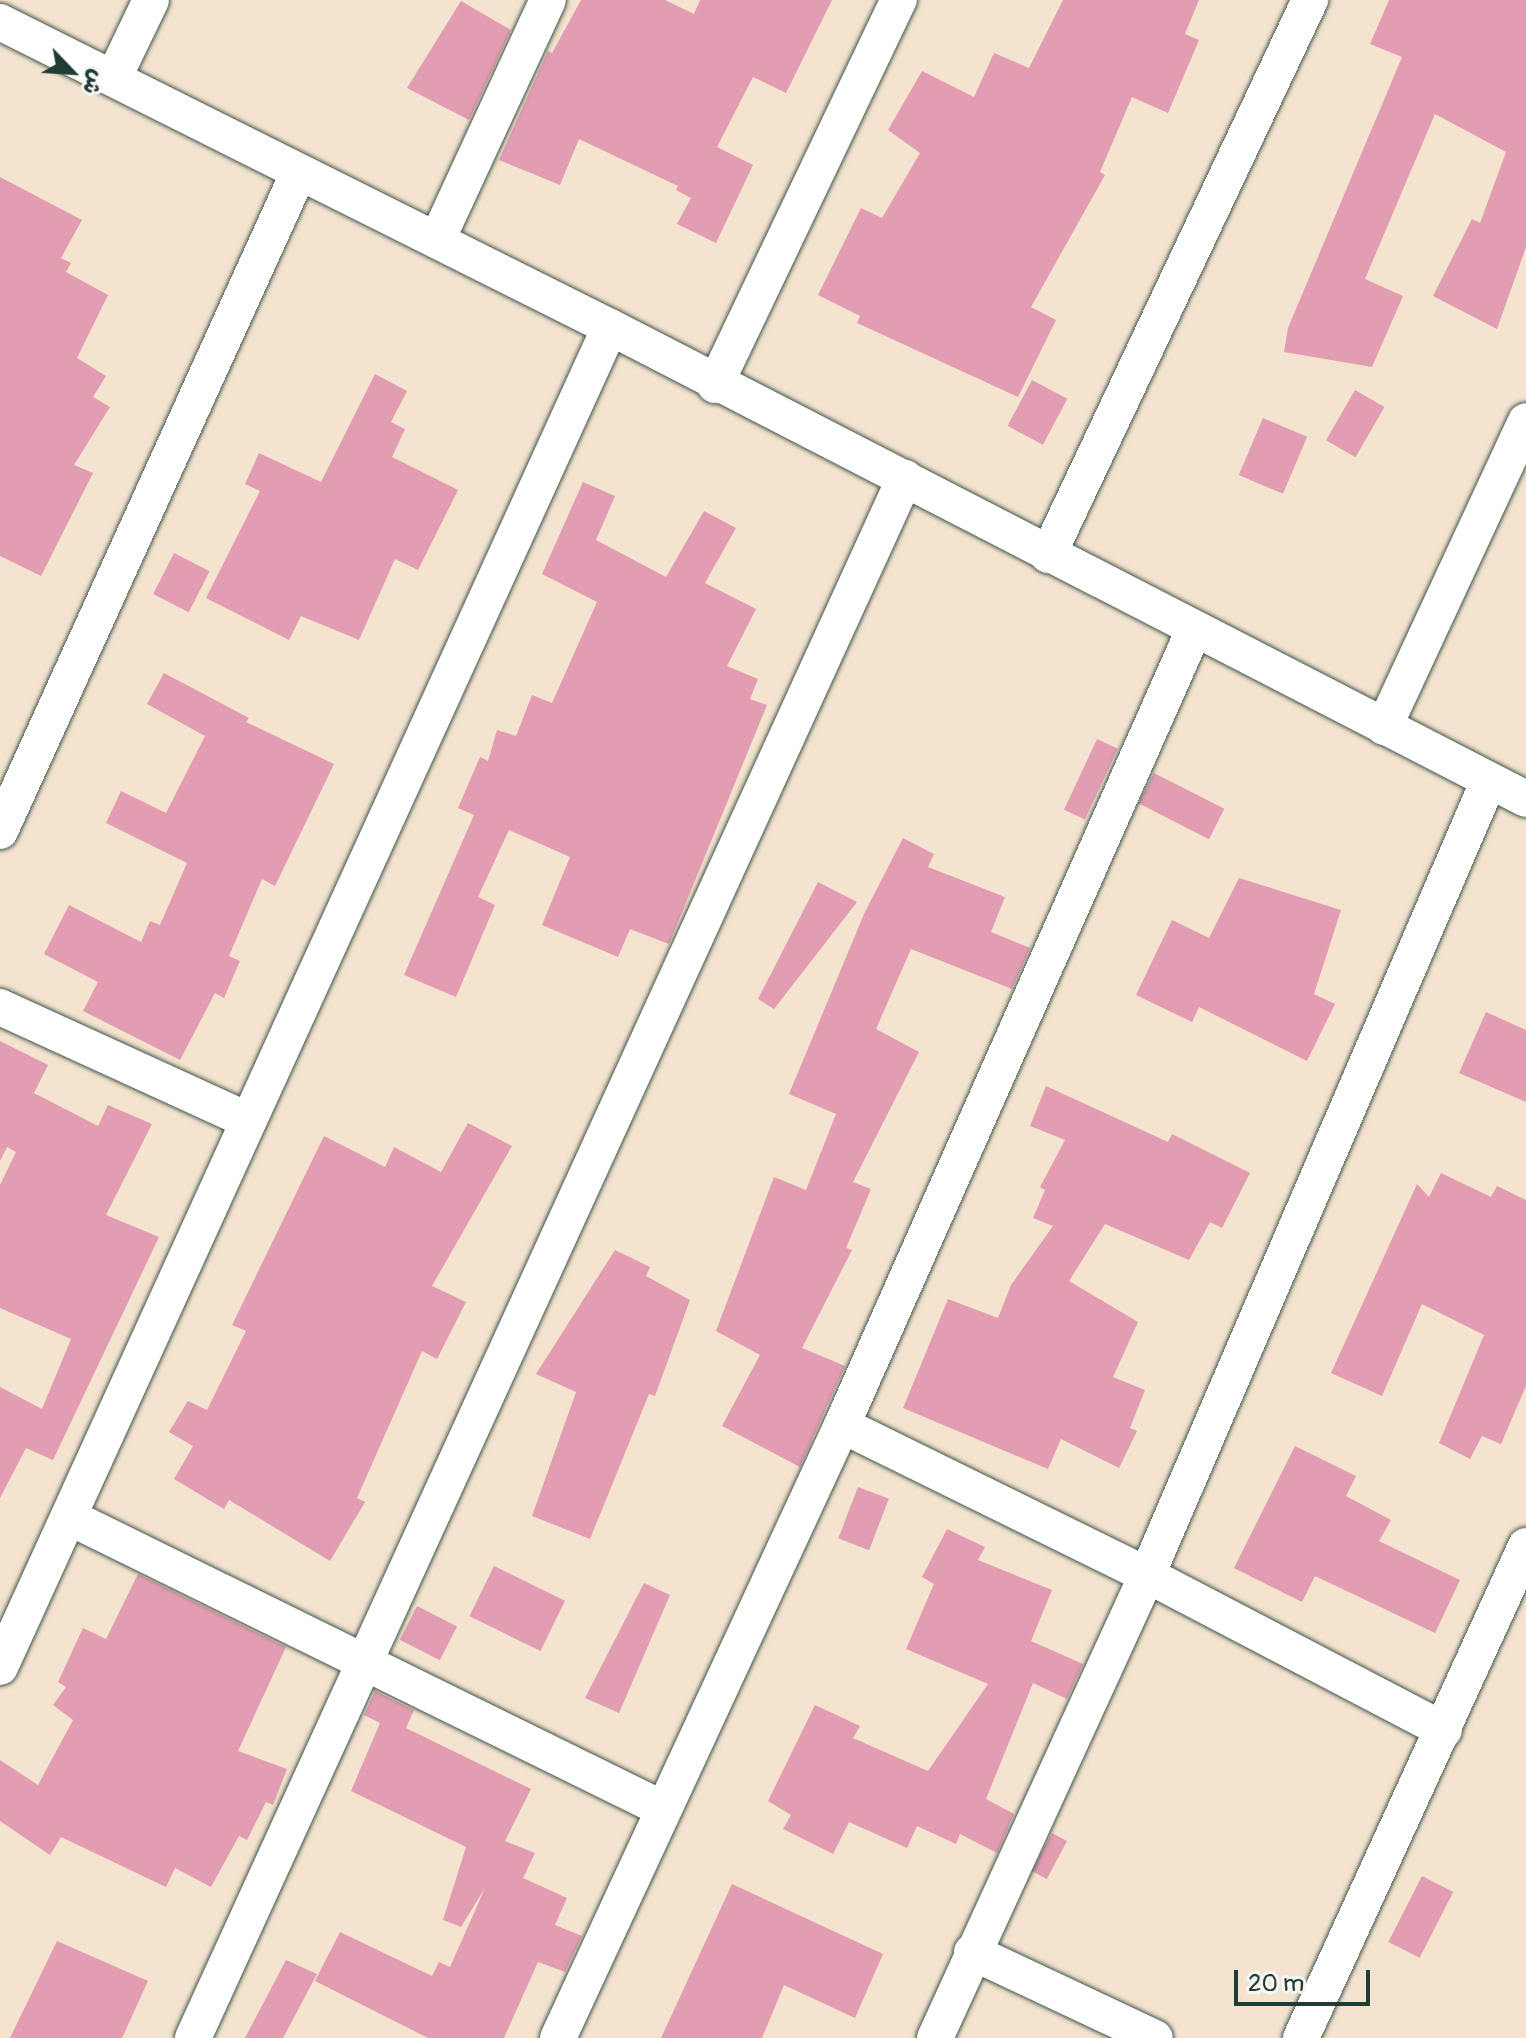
<!DOCTYPE html>
<html>
<head>
<meta charset="utf-8">
<style>
	body { margin:0 }
	#map { position:relative; width:1526px; height:2038px; overflow:hidden; background:#f4e3ce; font-family:Pangolin,"Playpen Sans Arabic",sans-serif }
	div>[style] { position:absolute }
	.building>* { inset:0; background:#e29db2; transform-origin:0 0 }
	.roads { filter:drop-shadow(0 0 2px #3f564b) drop-shadow(0 0 2px #3f564b) }
	.street>* { height:36px; margin:-18px; padding:0 18px; transform-origin:18px; border-radius:18px; background:#fff }
	span { translate:-50% -50%; white-space:nowrap; text-align:center; line-height:1.15; -webkit-text-stroke:8px #f6f6f2; paint-order:stroke }
	.north { position:absolute; left:32px; top:32px; width:80px; height:80px; -webkit-text-stroke:6px #f6f6f2; paint-order:stroke; rotate:115deg; font-size:22px; font-weight:700; line-height:32px; text-align:center; color:#1f3d34 }
	.north::after { content:''; display:block; margin:auto; width:28px; height:36px; background:#1f3d34; clip-path:polygon(50% 0,100% 100%,50% 72%,0 100%) }
	.scale { position:absolute; left:1234px; top:1970px; width:136px; height:36px; box-sizing:border-box; border:4px solid #1f3d34; border-top:0; padding-left:10px; font-size:24px; line-height:28px; white-space:nowrap; color:#1f3d34; -webkit-text-stroke:6px #f6f6f2; paint-order:stroke }
</style>
</head>
<body>
<div id="map">
	<div class="building">
		<i style="clip-path:polygon(581px 0,665px 0,694px 14px,700px 0,832px 0,786px 93px,753px 77px,717px 147px,753px 165px,716px 243px,677px 224px,691px 198px,676px 190px,678px 186px,579px 139px,560px 185px,499px 160px,548px 51px,552px 53px)"></i>
		<i style="clip-path:polygon(1063px 0,1199px 0,1185px 34px,1199px 40px,1168px 113px,1132px 97px,1100px 172px,1105px 175px,1031px 307px,1056px 320px,1018px 397px,857px 323px,860px 316px,818px 295px,861px 208px,882px 218px,920px 153px,888px 130px,922px 71px,974px 97px,994px 53px,1029px 68px)"></i>
		<i style="clip-path:polygon(1389px 0,1526px 0,1526px 247px,1497px 329px,1433px 296px,1472px 219px,1480px 223px,1506px 152px,1435px 114px,1365px 279px,1403px 296px,1372px 367px,1284px 352px,1288px 328px,1402px 57px,1370px 44px)"></i>
		<i style="clip-path:polygon(461px 1px,511px 30px,469px 120px,407px 88px)"></i>
		<i style="clip-path:polygon(0 177px,82px 220px,61px 258px,71px 263px,66px 272px,108px 295px,77px 358px,106px 376px,93px 397px,110px 407px,74px 465px,93px 473px,41px 576px,0 556px)"></i>
		<i style="clip-path:polygon(375px 374px,407px 391px,391px 422px,405px 429px,392px 457px,458px 490px,418px 570px,395px 559px,359px 640px,301px 616px,289px 640px,206px 598px,260px 491px,245px 484px,259px 453px,321px 482px)"></i>
		<i style="left:1032px;top:380px;width:40px;height:52px;rotate:28deg"></i>
		<i style="left:1355px;top:390px;width:34px;height:58px;rotate:30deg"></i>
		<i style="left:1263px;top:418px;width:48px;height:62px;rotate:23deg"></i>
		<i style="clip-path:polygon(583px 482px,615px 496px,596px 540px,666px 577px,704px 511px,736px 528px,705px 583px,756px 609px,727px 666px,758px 679px,750px 699px,767px 705px,669px 944px,630px 929px,618px 957px,542px 925px,570px 857px,509px 830px,478px 897px,495px 905px,456px 997px,404px 975px,474px 815px,458px 808px,480px 757px,488px 761px,497px 730px,516px 736px,532px 695px,552px 703px,597px 602px,542px 574px)"></i>
		<i style="left:174px;top:553px;width:40px;height:46px;rotate:27deg"></i>
		<i style="clip-path:polygon(164px 673px,249px 718px,246px 722px,334px 764px,275px 886px,262px 879px,229px 956px,240px 961px,224px 998px,215px 993px,180px 1060px,83px 1011px,98px 982px,44px 954px,69px 905px,141px 942px,150px 921px,160px 925px,187px 863px,106px 823px,121px 791px,166px 813px,205px 736px,147px 704px)"></i>
		<i style="left:1097px;top:739px;width:23px;height:78px;rotate:25deg"></i>
		<i style="left:1154px;top:773px;width:79px;height:34px;rotate:27deg"></i>
		<i style="clip-path:polygon(903px 838px,934px 854px,928px 867px,1005px 897px,991px 932px,1030px 948px,1012px 989px,911px 949px,876px 1029px,919px 1052px,853px 1182px,871px 1189px,846px 1248px,852px 1250px,802px 1348px,845px 1366px,800px 1467px,722px 1426px,760px 1355px,716px 1331px,774px 1177px,806px 1190px,836px 1114px,789px 1094px,864px 914px)"></i>
		<i style="clip-path:polygon(1239px 878px,1341px 910px,1314px 994px,1335px 1004px,1307px 1061px,1199px 1007px,1192px 1022px,1136px 995px,1172px 920px,1209px 938px)"></i>
		<i style="clip-path:polygon(818px 882px,857px 902px,774px 1009px,758px 999px)"></i>
		<i style="clip-path:polygon(1486px 1012px,1526px 1030px,1526px 1102px,1459px 1073px)"></i>
		<i style="clip-path:polygon(0 1041px,48px 1065px,34px 1093px,98px 1126px,108px 1105px,152px 1124px,106px 1215px,159px 1237px,53px 1460px,26px 1448px,0 1498px,0 1387px,42px 1409px,71px 1339px,0 1308px,0 1185px,16px 1152px,7px 1147px,0 1161px)"></i>
		<i style="clip-path:polygon(1046px 1086px,1168px 1142px,1172px 1134px,1250px 1173px,1222px 1228px,1210px 1222px,1189px 1260px,1105px 1224px,1069px 1281px,1138px 1322px,1113px 1377px,1145px 1390px,1130px 1428px,1137px 1431px,1119px 1468px,1061px 1439px,1048px 1469px,903px 1408px,948px 1299px,998px 1318px,1011px 1285px,1053px 1226px,1033px 1218px,1045px 1190px,1040px 1187px,1065px 1140px,1030px 1126px)"></i>
		<i style="clip-path:polygon(468px 1123px,512px 1146px,432px 1286px,466px 1302px,437px 1359px,422px 1351px,357px 1498px,365px 1502px,330px 1561px,229px 1500px,224px 1509px,174px 1479px,193px 1446px,169px 1432px,188px 1401px,207px 1410px,246px 1331px,232px 1325px,324px 1136px,385px 1167px,394px 1147px,441px 1172px)"></i>
		<i style="clip-path:polygon(1441px 1173px,1491px 1197px,1497px 1186px,1526px 1200px,1526px 1386px,1501px 1444px,1482px 1436px,1470px 1459px,1439px 1443px,1484px 1335px,1422px 1304px,1382px 1396px,1331px 1373px,1417px 1184px,1429px 1197px)"></i>
		<i style="clip-path:polygon(615px 1250px,650px 1267px,646px 1276px,690px 1300px,655px 1396px,649px 1394px,590px 1539px,532px 1516px,576px 1392px,536px 1374px)"></i>
		<i style="clip-path:polygon(1295px 1446px,1356px 1476px,1346px 1496px,1391px 1520px,1379px 1541px,1460px 1580px,1435px 1633px,1315px 1576px,1302px 1602px,1234px 1568px)"></i>
		<i style="left:858px;top:1487px;width:33px;height:55px;rotate:21deg"></i>
		<i style="clip-path:polygon(947px 1529px,985px 1547px,978px 1560px,1052px 1590px,1031px 1641px,1083px 1664px,1067px 1699px,1033px 1683px,986px 1799px,1014px 1814px,997px 1853px,960px 1834px,956px 1844px,917px 1826px,907px 1848px,849px 1822px,833px 1854px,783px 1829px,791px 1815px,768px 1801px,815px 1705px,860px 1726px,853px 1738px,928px 1771px,988px 1684px,906px 1649px,934px 1584px,922px 1577px)"></i>
		<i style="left:494px;top:1566px;width:79px;height:56px;rotate:26deg"></i>
		<i style="clip-path:polygon(138px 1574px,286px 1647px,238px 1751px,287px 1769px,273px 1805px,266px 1802px,247px 1840px,239px 1836px,211px 1887px,175px 1868px,166px 1887px,61px 1837px,50px 1855px,0 1821px,0 1760px,38px 1785px,73px 1720px,53px 1705px,66px 1687px,58px 1682px,83px 1628px,106px 1639px)"></i>
		<i style="clip-path:polygon(644px 1583px,670px 1595px,619px 1713px,585px 1698px)"></i>
		<i style="left:417px;top:1606px;width:45px;height:38px;rotate:27deg"></i>
		<i style="clip-path:polygon(375px 1691px,414px 1710px,406px 1728px,531px 1789px,505px 1841px,535px 1853px,523px 1878px,567px 1898px,555px 1925px,582px 1936px,565px 1972px,538px 1962px,504px 2038px,428px 2038px,315px 1981px,340px 1932px,432px 1976px,439px 1962px,450px 1967px,485px 1888px,461px 1927px,443px 1920px,466px 1847px,351px 1791px,380px 1723px,364px 1715px)"></i>
		<i style="left:1052px;top:1833px;width:17px;height:43px;rotate:28deg"></i>
		<i style="left:1422px;top:1876px;width:35px;height:74px;rotate:27deg"></i>
		<i style="clip-path:polygon(732px 1884px,883px 1954px,855px 2018px,784px 1985px,762px 2038px,661px 2038px)"></i>
		<i style="clip-path:polygon(57px 1941px,148px 1981px,122px 2038px,10px 2038px)"></i>
		<i style="clip-path:polygon(286px 1960px,317px 1974px,283px 2038px,245px 2038px)"></i>
	</div>
	<div class="roads">
		<div class="street">
			<i style="left:0;top:22px;width:682px;rotate:26.57deg"></i>
			<i style="left:610px;top:327px;width:1030px;rotate:27.26deg"></i>
			<i style="left:114px;top:77px;width:85px;rotate:-64.3deg"></i>
			<i style="left:437px;top:240px;width:264px;rotate:-65.2deg"></i>
			<i style="left:715px;top:385px;width:427px;rotate:-64.5deg"></i>
			<i style="left:1048px;top:555px;width:614px;rotate:-64.73deg"></i>
			<i style="left:1384px;top:727px;width:337px;rotate:-65.1deg"></i>
			<i style="left:0;top:831px;width:721px;rotate:-65.6deg"></i>
			<i style="left:0;top:1007px;width:269px;rotate:24.6deg"></i>
			<i style="left:842px;top:1425px;width:340px;rotate:26.2deg"></i>
			<i style="left:1147px;top:1575px;width:335px;rotate:27.6deg"></i>
			<i style="left:71px;top:1518px;width:660px;rotate:26.18deg"></i>
			<i style="left:0;top:1667px;width:1472px;rotate:-65.52deg"></i>
			<i style="left:972px;top:1952px;width:202px;rotate:25.2deg"></i>
			<i style="left:193px;top:2038px;width:1715px;rotate:-65.47deg"></i>
			<i style="left:558px;top:2038px;width:676px;rotate:-65.14deg"></i>
			<i style="left:842px;top:1425px;width:869px;rotate:-66.12deg"></i>
			<i style="left:935px;top:2038px;width:509px;rotate:-65.4deg"></i>
			<i style="left:1147px;top:1575px;width:865px;rotate:-66.72deg"></i>
			<i style="left:1301px;top:2038px;width:541px;rotate:-65.42deg"></i>
		</div>
	</div>
	<div class="north">ش</div>
	<div class="scale">20 m</div>
</div>
</body>
</html>
